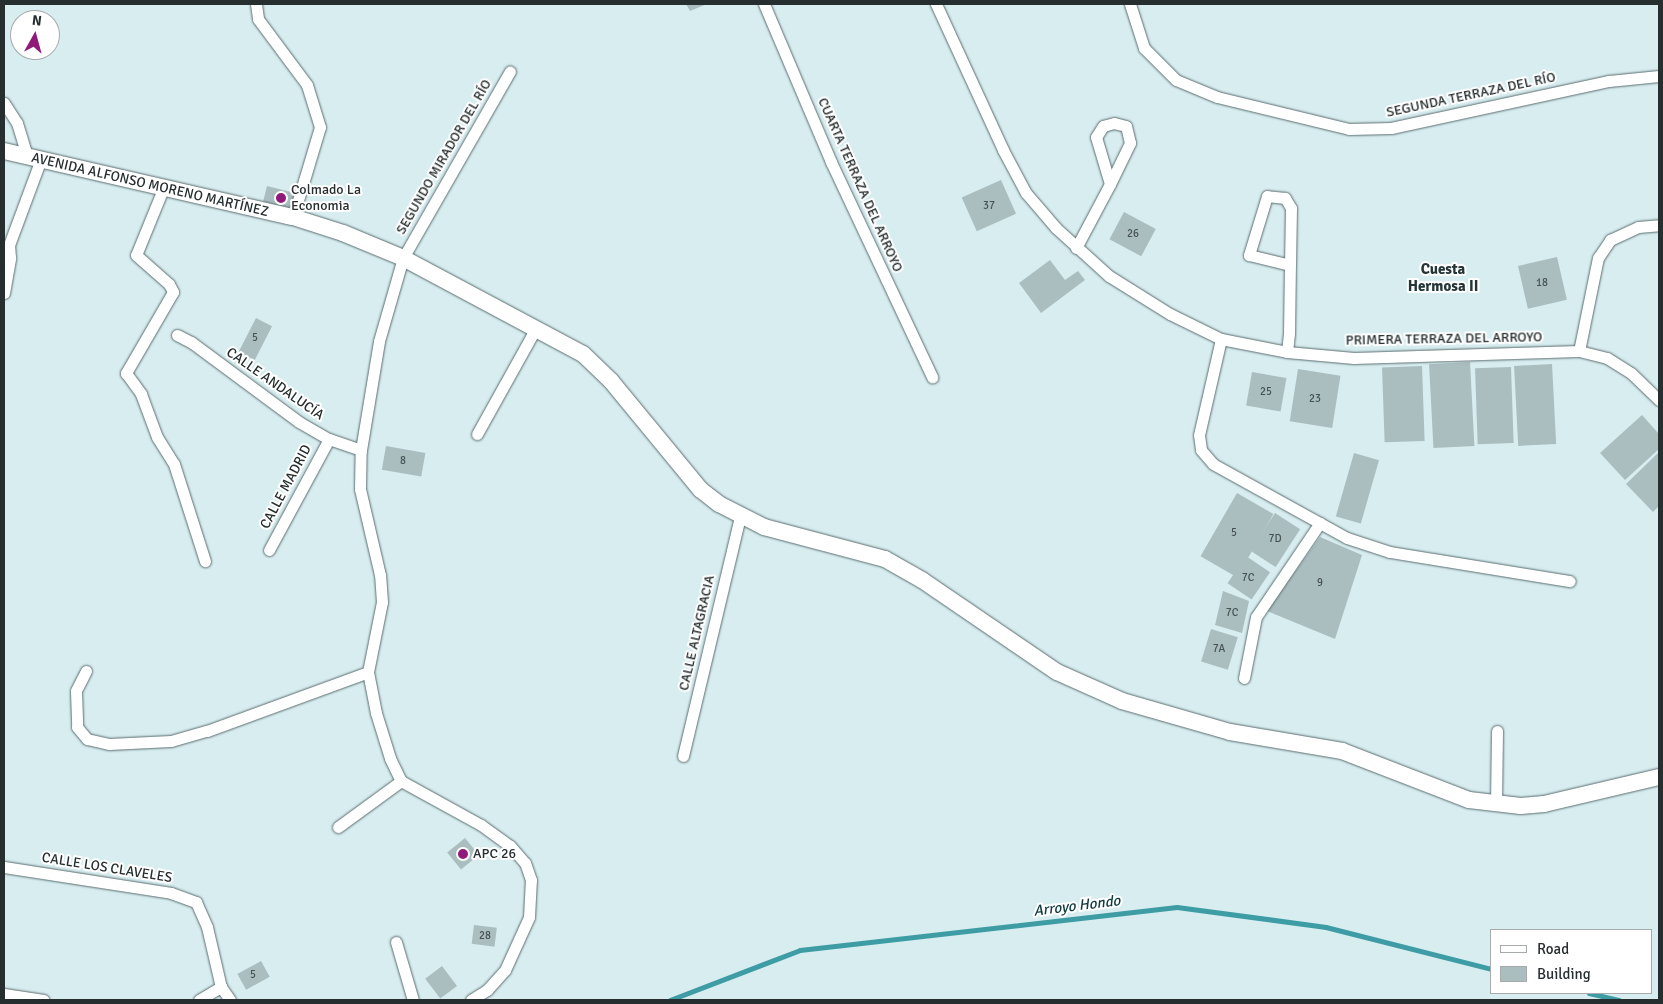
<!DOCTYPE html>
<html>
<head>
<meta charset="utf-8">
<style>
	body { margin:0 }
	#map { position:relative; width:1663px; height:1004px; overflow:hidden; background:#d8edf0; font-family:Signika,sans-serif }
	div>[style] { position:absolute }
	.stream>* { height:4.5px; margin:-2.25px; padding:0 2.25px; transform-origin:2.25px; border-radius:2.25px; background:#3e9ca5 }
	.building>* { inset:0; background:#aabec0; transform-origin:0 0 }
	.roads { filter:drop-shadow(0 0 1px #5a6d6f) drop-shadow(0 0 1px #5a6d6f) }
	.street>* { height:11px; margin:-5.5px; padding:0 5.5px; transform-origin:5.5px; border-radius:5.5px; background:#fff }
	.secondary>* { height:16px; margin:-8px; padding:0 8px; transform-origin:8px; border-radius:8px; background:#fff }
	.dots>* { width:14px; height:14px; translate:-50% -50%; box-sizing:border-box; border:2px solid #fff; border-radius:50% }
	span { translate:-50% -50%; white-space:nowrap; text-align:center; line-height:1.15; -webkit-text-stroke:4px #fff; paint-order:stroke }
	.number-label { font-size:11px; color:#475253 }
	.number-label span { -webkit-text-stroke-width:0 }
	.street-label { font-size:14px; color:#262e2f }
	.poi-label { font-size:14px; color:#262e2f }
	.left { translate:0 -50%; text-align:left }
	.neighbourhood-label { font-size:15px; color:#233537; font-weight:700 }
	.water-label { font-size:15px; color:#0e3a3f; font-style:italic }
	.frame { position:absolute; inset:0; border:5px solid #262e2f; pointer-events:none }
	.legend { position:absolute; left:1490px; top:929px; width:162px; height:65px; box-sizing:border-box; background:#fff; border:1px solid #a8abac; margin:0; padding:6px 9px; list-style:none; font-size:15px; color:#262e2f }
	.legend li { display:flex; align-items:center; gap:10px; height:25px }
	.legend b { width:25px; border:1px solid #a8abac }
	.north { position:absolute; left:10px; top:10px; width:50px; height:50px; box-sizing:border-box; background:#fff; border:1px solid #a8abac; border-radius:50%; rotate:7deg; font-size:14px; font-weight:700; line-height:20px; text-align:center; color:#262e2f }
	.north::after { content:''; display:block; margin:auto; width:18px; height:22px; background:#901a79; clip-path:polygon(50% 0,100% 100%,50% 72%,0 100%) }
</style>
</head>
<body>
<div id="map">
	<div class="stream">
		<i style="left:1589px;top:993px;width:31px;rotate:13deg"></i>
		<i style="left:670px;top:1000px;width:139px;rotate:-21deg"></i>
		<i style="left:800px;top:950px;width:379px;rotate:-6.5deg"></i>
		<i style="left:1177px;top:907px;width:150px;rotate:7.6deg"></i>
		<i style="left:1326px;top:927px;width:171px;rotate:14.2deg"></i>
	</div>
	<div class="building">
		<i style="clip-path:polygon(686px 4px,707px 4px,690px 11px)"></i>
		<i style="left:1001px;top:180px;width:37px;height:43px;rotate:66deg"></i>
		<i style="left:267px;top:186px;width:32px;height:16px;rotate:14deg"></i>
		<i style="left:1124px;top:212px;width:36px;height:31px;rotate:28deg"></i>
		<i style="left:1557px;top:257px;width:44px;height:40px;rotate:77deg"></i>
		<i style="clip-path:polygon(1050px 260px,1065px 280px,1078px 271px,1085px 280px,1041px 313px,1019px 283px)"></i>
		<i style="left:256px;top:318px;width:18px;height:38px;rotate:27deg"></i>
		<i style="left:1470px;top:362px;width:84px;height:41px;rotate:87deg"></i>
		<i style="left:1552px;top:364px;width:80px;height:38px;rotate:87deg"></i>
		<i style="left:1422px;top:366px;width:75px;height:40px;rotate:88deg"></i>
		<i style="left:1511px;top:367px;width:76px;height:36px;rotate:88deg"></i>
		<i style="left:1298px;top:369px;width:43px;height:53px;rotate:9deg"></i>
		<i style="left:1252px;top:372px;width:35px;height:34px;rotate:10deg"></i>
		<i style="clip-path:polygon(1642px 415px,1659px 434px,1659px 449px,1625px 480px,1600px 453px)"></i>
		<i style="left:386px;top:446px;width:40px;height:24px;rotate:10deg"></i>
		<i style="clip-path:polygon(1659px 452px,1659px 506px,1653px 512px,1626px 484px)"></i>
		<i style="left:1354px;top:453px;width:26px;height:66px;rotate:16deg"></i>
		<i style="left:1237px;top:493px;width:42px;height:73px;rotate:30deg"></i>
		<i style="left:1275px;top:513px;width:30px;height:45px;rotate:33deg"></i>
		<i style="clip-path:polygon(1320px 537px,1362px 555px,1335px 639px,1267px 611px)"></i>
		<i style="left:1246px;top:556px;width:29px;height:33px;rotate:34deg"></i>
		<i style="clip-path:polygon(1223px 591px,1249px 601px,1242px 633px,1215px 625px)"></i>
		<i style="left:1211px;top:629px;width:28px;height:34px;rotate:17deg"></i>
		<i style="left:465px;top:838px;width:22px;height:23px;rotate:51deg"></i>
		<i style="left:474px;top:925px;width:23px;height:19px;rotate:7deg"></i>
		<i style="left:261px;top:961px;width:18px;height:27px;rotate:61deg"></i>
		<i style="left:442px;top:966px;width:25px;height:21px;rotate:53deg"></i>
	</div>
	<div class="roads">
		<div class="street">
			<i style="left:256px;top:4px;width:15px;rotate:82deg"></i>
			<i style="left:258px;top:19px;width:82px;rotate:53.4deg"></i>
			<i style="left:307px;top:85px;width:44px;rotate:72.8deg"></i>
			<i style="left:320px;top:127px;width:94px;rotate:106.7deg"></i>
			<i style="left:764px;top:4px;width:172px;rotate:67deg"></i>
			<i style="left:831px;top:162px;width:238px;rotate:64.8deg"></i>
			<i style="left:936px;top:4px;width:161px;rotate:65.3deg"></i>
			<i style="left:1003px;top:150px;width:49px;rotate:61.9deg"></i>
			<i style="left:1026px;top:193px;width:46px;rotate:49.4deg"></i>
			<i style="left:1056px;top:228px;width:72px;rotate:42.2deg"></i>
			<i style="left:1109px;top:276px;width:72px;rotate:31.9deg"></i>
			<i style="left:1170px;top:314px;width:57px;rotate:26.1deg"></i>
			<i style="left:1221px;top:339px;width:67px;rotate:11.1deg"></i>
			<i style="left:1287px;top:352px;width:67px;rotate:5.1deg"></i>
			<i style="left:1354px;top:358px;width:225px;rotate:-1.8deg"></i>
			<i style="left:1579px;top:351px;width:29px;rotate:14deg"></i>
			<i style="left:1607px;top:358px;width:28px;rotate:32deg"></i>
			<i style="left:1631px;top:373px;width:39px;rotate:44deg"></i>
			<i style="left:1130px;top:4px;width:46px;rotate:72.3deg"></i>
			<i style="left:1144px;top:48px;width:45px;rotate:45deg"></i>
			<i style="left:1176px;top:80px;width:44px;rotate:22.5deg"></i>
			<i style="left:1217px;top:97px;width:136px;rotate:13.6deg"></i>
			<i style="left:1349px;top:129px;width:42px;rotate:-1.4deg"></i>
			<i style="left:1391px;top:128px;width:223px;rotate:-12.2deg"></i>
			<i style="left:1609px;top:81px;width:50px;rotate:-5.7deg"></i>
			<i style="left:4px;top:103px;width:24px;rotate:57deg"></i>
			<i style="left:17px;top:123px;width:34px;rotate:73deg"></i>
			<i style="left:163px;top:189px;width:71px;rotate:112.2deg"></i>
			<i style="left:136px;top:255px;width:44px;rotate:41.3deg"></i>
			<i style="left:169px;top:284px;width:9px;rotate:63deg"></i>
			<i style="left:173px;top:292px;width:94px;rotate:120.1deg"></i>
			<i style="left:126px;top:373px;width:26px;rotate:54deg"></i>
			<i style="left:141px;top:394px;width:46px;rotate:69.6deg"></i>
			<i style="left:157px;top:437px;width:32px;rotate:58deg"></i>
			<i style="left:174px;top:464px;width:102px;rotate:72.3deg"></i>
			<i style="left:1076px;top:248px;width:72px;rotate:-62deg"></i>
			<i style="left:1110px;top:184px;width:46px;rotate:-64deg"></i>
			<i style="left:1130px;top:143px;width:17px;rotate:-103deg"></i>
			<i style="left:1126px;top:126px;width:12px;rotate:-166deg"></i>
			<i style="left:1114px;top:123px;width:11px;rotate:165deg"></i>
			<i style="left:1103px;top:126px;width:13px;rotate:122deg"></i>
			<i style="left:1096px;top:137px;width:49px;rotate:73.4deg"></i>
			<i style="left:4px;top:293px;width:36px;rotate:-80deg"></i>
			<i style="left:10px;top:258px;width:13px;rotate:-94deg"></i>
			<i style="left:9px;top:245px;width:92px;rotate:-69.6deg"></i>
			<i style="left:177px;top:335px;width:16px;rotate:27deg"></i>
			<i style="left:191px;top:342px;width:134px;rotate:36.5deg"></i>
			<i style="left:299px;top:422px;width:34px;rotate:30deg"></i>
			<i style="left:329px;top:439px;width:34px;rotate:19deg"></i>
			<i style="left:1221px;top:339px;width:98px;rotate:102.9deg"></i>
			<i style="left:1199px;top:435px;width:15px;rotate:82deg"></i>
			<i style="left:1201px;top:450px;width:18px;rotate:49deg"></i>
			<i style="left:1213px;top:464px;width:153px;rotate:28.9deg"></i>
			<i style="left:1347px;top:538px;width:45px;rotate:18deg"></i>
			<i style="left:1390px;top:552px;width:182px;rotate:9.2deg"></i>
			<i style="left:1579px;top:351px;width:95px;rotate:-78.5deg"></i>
			<i style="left:1598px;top:258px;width:22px;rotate:-56deg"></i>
			<i style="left:1610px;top:240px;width:31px;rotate:-25deg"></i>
			<i style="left:1638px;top:227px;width:21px;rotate:-5deg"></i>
			<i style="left:1287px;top:352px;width:18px;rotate:-84deg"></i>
			<i style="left:1289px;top:334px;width:69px;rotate:-89.2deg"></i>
			<i style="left:1290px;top:265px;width:57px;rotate:-89deg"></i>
			<i style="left:1291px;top:208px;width:12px;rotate:-121deg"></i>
			<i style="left:1285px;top:198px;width:18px;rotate:-174deg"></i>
			<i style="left:1267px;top:196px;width:62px;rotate:107deg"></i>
			<i style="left:1249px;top:255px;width:42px;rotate:13.7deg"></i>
			<i style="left:477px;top:434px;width:121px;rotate:-60.9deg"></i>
			<i style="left:269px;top:550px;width:126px;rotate:-61.6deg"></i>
			<i style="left:86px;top:671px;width:22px;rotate:117deg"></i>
			<i style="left:76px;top:691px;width:36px;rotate:88deg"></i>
			<i style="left:77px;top:727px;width:16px;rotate:50deg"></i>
			<i style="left:87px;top:739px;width:23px;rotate:13deg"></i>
			<i style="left:109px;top:744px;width:62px;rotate:-2.8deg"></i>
			<i style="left:171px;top:741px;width:37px;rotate:-16deg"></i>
			<i style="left:207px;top:731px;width:171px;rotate:-20.1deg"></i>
			<i style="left:1244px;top:678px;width:62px;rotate:-78.9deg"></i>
			<i style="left:1256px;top:617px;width:114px;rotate:-55.8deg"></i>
			<i style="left:683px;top:756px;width:246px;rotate:-76.6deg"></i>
			<i style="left:1496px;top:803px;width:72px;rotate:-89.2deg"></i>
			<i style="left:338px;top:827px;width:78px;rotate:-36.1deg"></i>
			<i style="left:4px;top:867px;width:169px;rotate:8.8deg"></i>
			<i style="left:171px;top:893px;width:27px;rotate:20deg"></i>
			<i style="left:196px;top:902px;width:27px;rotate:66deg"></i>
			<i style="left:207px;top:927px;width:62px;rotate:76.9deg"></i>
			<i style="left:221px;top:987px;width:16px;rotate:55deg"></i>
			<i style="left:396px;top:942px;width:60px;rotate:73.7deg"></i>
			<i style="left:4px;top:994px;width:40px;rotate:8.5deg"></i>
			<i style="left:199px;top:1000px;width:26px;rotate:-31deg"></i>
			<i style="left:471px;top:1000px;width:19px;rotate:-32deg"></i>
			<i style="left:487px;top:990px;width:27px;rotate:-48deg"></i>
			<i style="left:505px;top:970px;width:58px;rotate:-65.6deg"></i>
			<i style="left:529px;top:917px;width:37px;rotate:-87deg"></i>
			<i style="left:531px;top:880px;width:18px;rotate:-109deg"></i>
			<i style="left:525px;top:863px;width:23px;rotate:-131deg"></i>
			<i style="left:510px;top:846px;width:36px;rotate:-144deg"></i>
			<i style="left:481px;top:825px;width:91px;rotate:-151.2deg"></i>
			<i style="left:401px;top:781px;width:25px;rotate:-116deg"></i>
			<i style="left:390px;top:758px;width:47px;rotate:-107.3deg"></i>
			<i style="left:376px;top:713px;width:42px;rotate:-101deg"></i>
			<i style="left:368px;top:672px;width:71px;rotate:-78.7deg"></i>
			<i style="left:382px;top:602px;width:27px;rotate:-94deg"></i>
			<i style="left:380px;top:575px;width:88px;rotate:-103.1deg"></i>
			<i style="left:360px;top:489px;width:39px;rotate:-89deg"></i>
			<i style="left:361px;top:450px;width:110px;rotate:-80.6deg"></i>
			<i style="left:379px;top:341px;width:86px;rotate:-73.9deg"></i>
			<i style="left:403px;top:258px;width:215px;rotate:-60.2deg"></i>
		</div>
		<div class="secondary">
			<i style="left:4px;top:151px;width:296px;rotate:12.9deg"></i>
			<i style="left:293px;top:217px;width:52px;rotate:17.7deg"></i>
			<i style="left:343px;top:233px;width:65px;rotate:22.6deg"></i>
			<i style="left:403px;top:258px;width:204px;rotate:28.1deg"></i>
			<i style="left:583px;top:354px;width:39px;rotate:44deg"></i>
			<i style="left:611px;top:381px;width:141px;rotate:50.5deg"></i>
			<i style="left:701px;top:490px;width:23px;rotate:38deg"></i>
			<i style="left:719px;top:504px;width:51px;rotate:27.1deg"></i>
			<i style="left:764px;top:527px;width:125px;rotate:14.8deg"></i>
			<i style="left:885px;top:559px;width:43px;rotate:29.6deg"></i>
			<i style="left:922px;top:580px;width:163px;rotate:34.3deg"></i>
			<i style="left:1057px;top:672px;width:71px;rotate:24deg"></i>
			<i style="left:1122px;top:701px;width:112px;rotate:16deg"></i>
			<i style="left:1230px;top:732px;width:114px;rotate:9.6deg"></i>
			<i style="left:1342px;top:751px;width:136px;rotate:21.1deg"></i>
			<i style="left:1469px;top:800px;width:52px;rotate:6.6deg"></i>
			<i style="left:1521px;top:806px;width:23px;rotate:-5deg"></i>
			<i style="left:1544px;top:804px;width:118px;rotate:-13.2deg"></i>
		</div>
	</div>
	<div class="dots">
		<i style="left:281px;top:198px;background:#901a79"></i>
		<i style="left:463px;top:854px;background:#901a79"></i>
	</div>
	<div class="number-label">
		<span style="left:989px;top:206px">37</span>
		<span style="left:1133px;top:234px">26</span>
		<span style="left:1542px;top:283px">18</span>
		<span style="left:255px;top:338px">5</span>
		<span style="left:1266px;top:392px">25</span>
		<span style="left:1315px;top:399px">23</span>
		<span style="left:403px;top:461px">8</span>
		<span style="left:1234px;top:533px">5</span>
		<span style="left:1275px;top:539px">7D</span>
		<span style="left:1248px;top:578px">7C</span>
		<span style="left:1320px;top:583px">9</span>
		<span style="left:1232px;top:613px">7C</span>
		<span style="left:1219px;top:649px">7A</span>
		<span style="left:485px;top:936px">28</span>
		<span style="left:253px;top:975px">5</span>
	</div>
	<div class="street-label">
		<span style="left:1471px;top:95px;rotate:-12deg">SEGUNDA TERRAZA DEL RÍO</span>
		<span style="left:444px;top:157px;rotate:-60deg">SEGUNDO MIRADOR DEL RÍO</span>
		<span style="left:150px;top:185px;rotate:13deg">AVENIDA ALFONSO MORENO MARTÍNEZ</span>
		<span style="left:860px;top:185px;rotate:66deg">CUARTA TERRAZA DEL ARROYO</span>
		<span style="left:1444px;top:339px;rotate:-1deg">PRIMERA TERRAZA DEL ARROYO</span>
		<span style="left:275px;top:384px;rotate:35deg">CALLE ANDALUCÍA</span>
		<span style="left:286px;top:487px;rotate:-62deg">CALLE MADRID</span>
		<span style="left:697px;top:633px;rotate:-77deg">CALLE ALTAGRACIA</span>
		<span style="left:107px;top:868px;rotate:9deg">CALLE LOS CLAVELES</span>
	</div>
	<div class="poi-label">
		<span class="left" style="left:291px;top:198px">Colmado La<br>Economia</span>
		<span class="left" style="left:473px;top:854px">APC 26</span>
	</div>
	<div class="neighbourhood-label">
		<span style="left:1443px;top:278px">Cuesta<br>Hermosa II</span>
	</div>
	<div class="water-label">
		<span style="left:1077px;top:906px;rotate:-7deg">Arroyo Hondo</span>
	</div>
	<div class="frame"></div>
	<ul class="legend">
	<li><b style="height:6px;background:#fff"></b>Road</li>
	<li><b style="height:14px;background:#aabec0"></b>Building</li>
	</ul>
	<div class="north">N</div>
</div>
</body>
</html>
